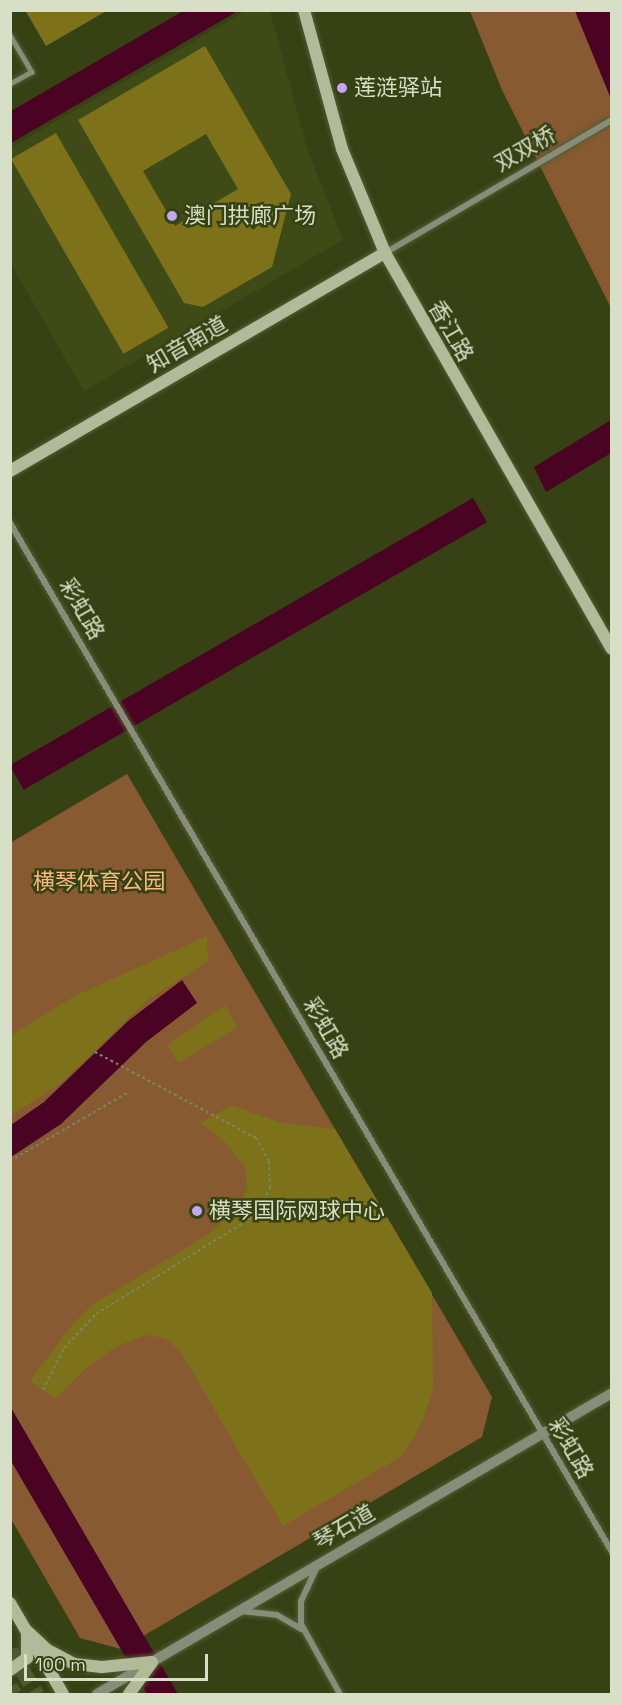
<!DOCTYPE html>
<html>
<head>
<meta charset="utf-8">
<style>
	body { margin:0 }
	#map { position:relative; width:622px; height:1705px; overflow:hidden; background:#364114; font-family:"Space Grotesk","Noto Sans SC",sans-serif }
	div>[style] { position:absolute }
	.built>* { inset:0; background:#3e4b16 }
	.green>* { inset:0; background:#875a32 }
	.water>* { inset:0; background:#4b0323; transform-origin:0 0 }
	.building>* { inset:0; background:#7d721a; transform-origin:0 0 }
	.primary-tunnel>* { height:15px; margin-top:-7.5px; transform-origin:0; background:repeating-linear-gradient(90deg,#4e592f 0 15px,transparent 0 23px) }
	.path>* { height:2px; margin-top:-1px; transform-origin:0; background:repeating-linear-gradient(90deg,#7b8560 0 3px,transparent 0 6px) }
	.roads { filter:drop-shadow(0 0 2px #535d34) drop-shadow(0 0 2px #535d34) }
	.service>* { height:4.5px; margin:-2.25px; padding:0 2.25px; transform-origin:2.25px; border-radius:2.25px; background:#878d79 }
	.minor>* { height:6px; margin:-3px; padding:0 3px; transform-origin:3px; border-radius:3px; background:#878d79 }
	.tertiary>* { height:10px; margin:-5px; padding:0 5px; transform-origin:5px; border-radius:5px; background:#878d79 }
	.secondary>* { height:12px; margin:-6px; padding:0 6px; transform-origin:6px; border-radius:6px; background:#b1bb9a }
	.dots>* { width:16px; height:16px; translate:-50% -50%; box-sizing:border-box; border:3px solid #364114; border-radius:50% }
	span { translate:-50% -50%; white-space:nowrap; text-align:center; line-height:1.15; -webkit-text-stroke:5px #364114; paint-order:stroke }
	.poi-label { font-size:22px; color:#d7dfc6 }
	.left { translate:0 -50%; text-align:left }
	.street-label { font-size:22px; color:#d7dfc6 }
	.park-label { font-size:22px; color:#fcb97f }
	.frame { position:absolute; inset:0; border:12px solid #d7dfc6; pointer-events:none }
	.scale { position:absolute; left:24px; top:1654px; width:184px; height:27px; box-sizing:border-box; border:3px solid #d7dfc6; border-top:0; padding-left:8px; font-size:18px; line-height:21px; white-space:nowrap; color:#d7dfc6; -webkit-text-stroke:4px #364114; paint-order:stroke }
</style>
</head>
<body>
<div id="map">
	<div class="built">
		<i style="clip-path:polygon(246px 11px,270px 11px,306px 145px,343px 240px,84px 391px,11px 264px,10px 148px)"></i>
	</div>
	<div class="green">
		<i style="clip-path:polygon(470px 11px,611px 11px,611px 308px,502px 90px)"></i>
		<i style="clip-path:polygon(127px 774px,492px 1397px,482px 1437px,121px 1649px,80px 1638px,11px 1519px,10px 843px)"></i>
	</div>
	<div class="water">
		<i style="clip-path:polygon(185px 10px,238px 11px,11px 143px,11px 111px)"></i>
		<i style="clip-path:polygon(575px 11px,611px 11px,611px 99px)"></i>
		<i style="clip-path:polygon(611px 420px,611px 453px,546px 492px,534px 467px)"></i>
		<i style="left:473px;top:498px;width:28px;height:535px;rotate:60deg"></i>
		<i style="clip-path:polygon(182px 980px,197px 1003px,146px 1042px,61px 1124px,11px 1157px,11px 1125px,44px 1102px,128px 1021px)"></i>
		<i style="clip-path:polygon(10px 1406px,178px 1694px,147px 1694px,11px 1461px)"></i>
	</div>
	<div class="building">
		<i style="clip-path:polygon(25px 10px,108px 10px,46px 46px)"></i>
		<i style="clip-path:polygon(evenodd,205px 46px,291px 194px,272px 267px,203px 307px,184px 303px,78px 120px,205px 46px,206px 134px,238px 189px,175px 226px,143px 171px,206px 134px)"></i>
		<i style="left:56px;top:133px;width:225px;height:52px;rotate:60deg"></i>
		<i style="clip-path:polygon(207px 936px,208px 961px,145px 1002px,61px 1083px,10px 1116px,10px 1036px,73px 997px)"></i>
		<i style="clip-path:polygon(225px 1005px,238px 1027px,178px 1063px,167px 1045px)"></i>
		<i style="clip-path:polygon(232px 1105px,282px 1123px,335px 1129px,432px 1293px,433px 1389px,422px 1423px,402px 1456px,283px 1526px,180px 1351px,165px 1338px,145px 1335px,114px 1348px,85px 1369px,56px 1399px,30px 1381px,72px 1325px,92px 1305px,207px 1235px,241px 1205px,247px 1186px,245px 1167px,225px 1142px,201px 1123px)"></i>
	</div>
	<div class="primary-tunnel">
		<i style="left:10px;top:1650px;width:52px;rotate:58.5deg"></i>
		<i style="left:10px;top:1687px;width:9px;rotate:54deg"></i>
	</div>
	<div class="path">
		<i style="left:10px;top:1161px;width:135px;rotate:-30.2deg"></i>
		<i style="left:43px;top:1390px;width:47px;rotate:-63.4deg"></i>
		<i style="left:64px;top:1348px;width:47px;rotate:-46.7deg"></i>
		<i style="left:96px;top:1314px;width:179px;rotate:-31.7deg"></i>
		<i style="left:248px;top:1220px;width:13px;rotate:-42deg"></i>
		<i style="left:258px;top:1211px;width:26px;rotate:-62deg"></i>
		<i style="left:270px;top:1188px;width:27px;rotate:-92deg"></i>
		<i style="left:269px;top:1161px;width:26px;rotate:-119deg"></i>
		<i style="left:256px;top:1138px;width:185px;rotate:-151.9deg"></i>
	</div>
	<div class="roads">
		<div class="service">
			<i style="left:10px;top:35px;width:43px;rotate:59.3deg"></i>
			<i style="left:32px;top:72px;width:25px;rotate:151deg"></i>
		</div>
		<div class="minor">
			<i style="left:385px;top:253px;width:263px;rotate:-30.4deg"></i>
			<i style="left:10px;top:523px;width:1192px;rotate:59.67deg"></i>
			<i style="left:316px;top:1569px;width:35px;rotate:115deg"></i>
			<i style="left:301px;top:1601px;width:23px;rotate:90deg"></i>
			<i style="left:301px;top:1624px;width:80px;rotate:60.9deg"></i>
			<i style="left:240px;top:1611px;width:37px;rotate:6deg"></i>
			<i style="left:277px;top:1615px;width:28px;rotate:30deg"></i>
		</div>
		<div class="tertiary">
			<i style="left:97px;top:1694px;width:597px;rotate:-30.3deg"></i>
		</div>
		<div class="secondary">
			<i style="left:304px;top:10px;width:144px;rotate:74.7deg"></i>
			<i style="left:342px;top:149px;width:113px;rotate:67.5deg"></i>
			<i style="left:385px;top:253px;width:456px;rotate:60.2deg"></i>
			<i style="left:10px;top:471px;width:434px;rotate:-30.2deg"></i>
			<i style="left:10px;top:1603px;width:105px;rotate:59.8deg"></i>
			<i style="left:27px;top:1631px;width:26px;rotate:43deg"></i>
			<i style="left:46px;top:1649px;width:32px;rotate:28deg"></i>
			<i style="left:74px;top:1664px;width:28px;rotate:6deg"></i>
			<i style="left:102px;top:1667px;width:50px;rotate:-5.7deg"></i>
			<i style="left:10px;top:1670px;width:21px;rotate:-35deg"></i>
			<i style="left:27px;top:1658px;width:23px;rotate:-90deg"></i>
			<i style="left:129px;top:1694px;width:39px;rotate:-54deg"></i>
		</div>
	</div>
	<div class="dots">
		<i style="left:342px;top:88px;background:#c4a7f1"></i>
		<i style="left:172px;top:216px;background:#c4a7f1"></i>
		<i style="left:197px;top:1211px;background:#c4a7f1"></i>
	</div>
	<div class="poi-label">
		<span class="left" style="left:354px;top:88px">莲涟驿站</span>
		<span class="left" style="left:184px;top:216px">澳门拱廊广场</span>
		<span class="left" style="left:209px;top:1211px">横琴国际网球中心</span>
	</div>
	<div class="street-label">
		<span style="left:525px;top:149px;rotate:-30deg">双双桥</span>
		<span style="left:451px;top:331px;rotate:60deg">香江路</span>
		<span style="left:187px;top:344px;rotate:-30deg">知音南道</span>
		<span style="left:82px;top:609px;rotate:60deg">彩虹路</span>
		<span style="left:326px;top:1028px;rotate:60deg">彩虹路</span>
		<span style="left:571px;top:1448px;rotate:60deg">彩虹路</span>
		<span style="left:344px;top:1527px;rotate:-30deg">琴石道</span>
	</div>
	<div class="park-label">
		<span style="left:99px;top:882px">横琴体育公园</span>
	</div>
	<div class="frame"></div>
	<div class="scale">100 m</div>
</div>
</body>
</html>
